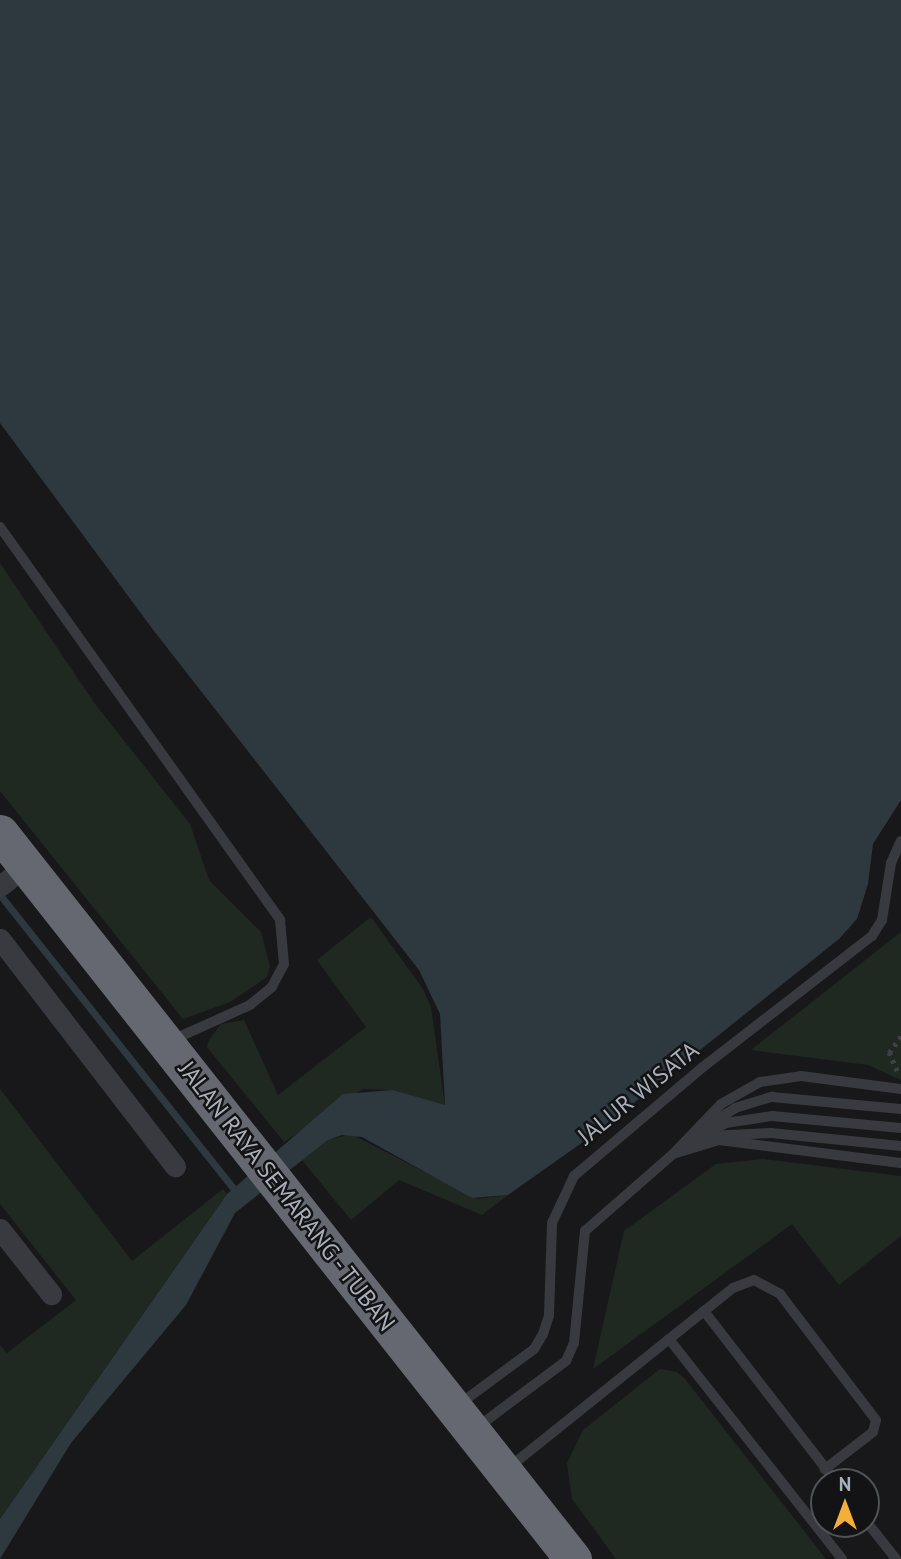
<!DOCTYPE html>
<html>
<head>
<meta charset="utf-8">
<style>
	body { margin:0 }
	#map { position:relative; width:901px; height:1559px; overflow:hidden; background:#18181a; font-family:"PT Sans",sans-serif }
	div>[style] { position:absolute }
	.green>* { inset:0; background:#202921 }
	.water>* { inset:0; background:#2e383f }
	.stream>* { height:7px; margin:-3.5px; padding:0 3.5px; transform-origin:3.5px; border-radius:3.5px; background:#2e383f }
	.path>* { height:4.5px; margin-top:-2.25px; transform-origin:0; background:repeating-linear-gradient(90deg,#3f4146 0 3.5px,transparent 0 8.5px) }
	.lane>* { height:10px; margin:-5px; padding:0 5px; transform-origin:5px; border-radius:5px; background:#393a3f }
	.street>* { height:21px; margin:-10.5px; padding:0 10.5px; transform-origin:10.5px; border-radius:10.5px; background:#393a3f }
	.highway>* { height:37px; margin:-18.5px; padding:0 18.5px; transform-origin:18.5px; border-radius:18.5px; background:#656871 }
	span { translate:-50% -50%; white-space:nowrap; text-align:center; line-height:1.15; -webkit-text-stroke:5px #131315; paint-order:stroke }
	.street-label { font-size:24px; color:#aab0ba }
	.north { position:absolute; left:810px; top:1468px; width:70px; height:70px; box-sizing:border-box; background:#131315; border:2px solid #4f5257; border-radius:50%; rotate:0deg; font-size:19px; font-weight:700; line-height:28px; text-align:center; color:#aab0ba }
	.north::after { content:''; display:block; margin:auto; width:24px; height:32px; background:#f3af37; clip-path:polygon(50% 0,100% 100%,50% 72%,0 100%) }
</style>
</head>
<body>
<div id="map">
	<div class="green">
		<i style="clip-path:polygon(0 563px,95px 704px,190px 824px,209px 880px,261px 932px,270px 966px,267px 977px,230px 1002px,183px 1019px,0 791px)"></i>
		<i style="clip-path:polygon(371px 917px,423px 989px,431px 1007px,445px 1106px,393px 1090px,363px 1089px,284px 1142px,207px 1047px,209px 1040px,221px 1024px,244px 1020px,278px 1095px,366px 1027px,317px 960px)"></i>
		<i style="clip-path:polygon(901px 932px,901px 1080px,868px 1065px,751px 1050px)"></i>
		<i style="clip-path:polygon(0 1089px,132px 1261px,223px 1189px,227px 1194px,0 1519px,0 1345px,7px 1353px,76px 1300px,0 1204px)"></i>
		<i style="clip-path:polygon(351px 1134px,477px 1199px,508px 1195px,482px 1215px,399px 1180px,351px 1220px,302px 1160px,328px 1140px)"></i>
		<i style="clip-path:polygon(763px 1159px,901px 1176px,901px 1236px,839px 1285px,792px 1224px,593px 1369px,624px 1231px,716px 1164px)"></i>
		<i style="clip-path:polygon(660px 1369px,677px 1372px,685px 1379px,826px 1559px,616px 1559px,572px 1499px,567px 1463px,583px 1430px)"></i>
	</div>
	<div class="water">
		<i style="clip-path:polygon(0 0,901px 0,901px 800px,873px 844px,868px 884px,857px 919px,839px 939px,600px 1130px,508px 1195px,472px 1198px,362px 1137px,342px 1135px,328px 1140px,235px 1213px,186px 1305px,71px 1443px,0 1559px,0 1519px,227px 1194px,343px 1094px,393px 1090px,445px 1105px,440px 1014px,419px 970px,154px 631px,0 423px)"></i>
	</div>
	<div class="stream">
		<i style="left:0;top:895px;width:382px;rotate:51.5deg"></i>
	</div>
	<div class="path">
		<i style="left:897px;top:1071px;width:20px;rotate:-114deg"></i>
		<i style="left:889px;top:1053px;width:21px;rotate:-55deg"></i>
	</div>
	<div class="lane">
		<i style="left:0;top:527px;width:483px;rotate:54.5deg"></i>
		<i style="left:280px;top:920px;width:44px;rotate:84.8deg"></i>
		<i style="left:284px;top:964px;width:26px;rotate:118deg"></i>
		<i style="left:272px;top:987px;width:28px;rotate:141deg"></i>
		<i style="left:250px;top:1005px;width:85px;rotate:155.8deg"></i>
		<i style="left:705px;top:1127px;width:36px;rotate:-32deg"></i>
		<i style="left:735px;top:1108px;width:39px;rotate:-17deg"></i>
		<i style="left:772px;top:1097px;width:130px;rotate:5.3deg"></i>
		<i style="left:711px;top:1136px;width:60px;rotate:-2.9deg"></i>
		<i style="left:771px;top:1133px;width:131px;rotate:5.7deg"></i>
		<i style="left:691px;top:1143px;width:40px;rotate:-29.7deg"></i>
		<i style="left:726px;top:1123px;width:47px;rotate:-8.7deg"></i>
		<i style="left:772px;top:1116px;width:130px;rotate:5.3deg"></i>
		<i style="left:675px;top:1152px;width:66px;rotate:-46.2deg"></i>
		<i style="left:721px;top:1104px;width:45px;rotate:-29.4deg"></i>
		<i style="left:760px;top:1082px;width:41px;rotate:-8.3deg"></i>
		<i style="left:801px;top:1076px;width:101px;rotate:7.4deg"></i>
		<i style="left:704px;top:1311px;width:216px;rotate:52.3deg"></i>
		<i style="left:669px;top:1339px;width:280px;rotate:51.8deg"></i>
		<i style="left:457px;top:1406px;width:96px;rotate:-36.5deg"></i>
		<i style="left:534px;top:1349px;width:17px;rotate:-59deg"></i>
		<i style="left:543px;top:1334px;width:20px;rotate:-72deg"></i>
		<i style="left:549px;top:1315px;width:92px;rotate:-88.1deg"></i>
		<i style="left:552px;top:1223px;width:52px;rotate:-64.9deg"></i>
		<i style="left:574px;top:1176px;width:169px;rotate:-40.2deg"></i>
		<i style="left:703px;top:1067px;width:214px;rotate:-37.8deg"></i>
		<i style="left:872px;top:936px;width:19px;rotate:-58deg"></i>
		<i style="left:882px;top:920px;width:58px;rotate:-81deg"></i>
		<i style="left:891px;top:863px;width:24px;rotate:-66deg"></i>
		<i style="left:475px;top:1429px;width:114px;rotate:-36.8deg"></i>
		<i style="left:566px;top:1361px;width:20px;rotate:-66deg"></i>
		<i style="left:574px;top:1343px;width:113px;rotate:-84.4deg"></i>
		<i style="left:585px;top:1231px;width:117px;rotate:-41.2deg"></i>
		<i style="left:673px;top:1154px;width:48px;rotate:-16.9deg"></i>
		<i style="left:719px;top:1140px;width:183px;rotate:7.2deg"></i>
		<i style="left:507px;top:1469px;width:290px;rotate:-38.7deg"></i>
		<i style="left:733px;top:1288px;width:22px;rotate:-21deg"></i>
		<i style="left:754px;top:1280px;width:30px;rotate:28deg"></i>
		<i style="left:780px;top:1294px;width:158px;rotate:52.7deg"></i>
		<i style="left:876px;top:1420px;width:12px;rotate:104deg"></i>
		<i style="left:873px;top:1432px;width:61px;rotate:142.4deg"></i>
		<i style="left:866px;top:1521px;width:48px;rotate:51.7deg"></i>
	</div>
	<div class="street">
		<i style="left:0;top:886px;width:33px;rotate:-38deg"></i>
		<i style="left:0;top:939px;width:287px;rotate:52.4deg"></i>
		<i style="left:0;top:1229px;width:83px;rotate:51.9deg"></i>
	</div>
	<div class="highway">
		<i style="left:0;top:833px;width:925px;rotate:51.72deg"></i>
	</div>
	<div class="street-label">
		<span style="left:638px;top:1093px;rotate:-39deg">JALUR WISATA</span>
		<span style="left:287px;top:1196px;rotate:52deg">JALAN RAYA SEMARANG - TUBAN</span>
	</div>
	<div class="north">N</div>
</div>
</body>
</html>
